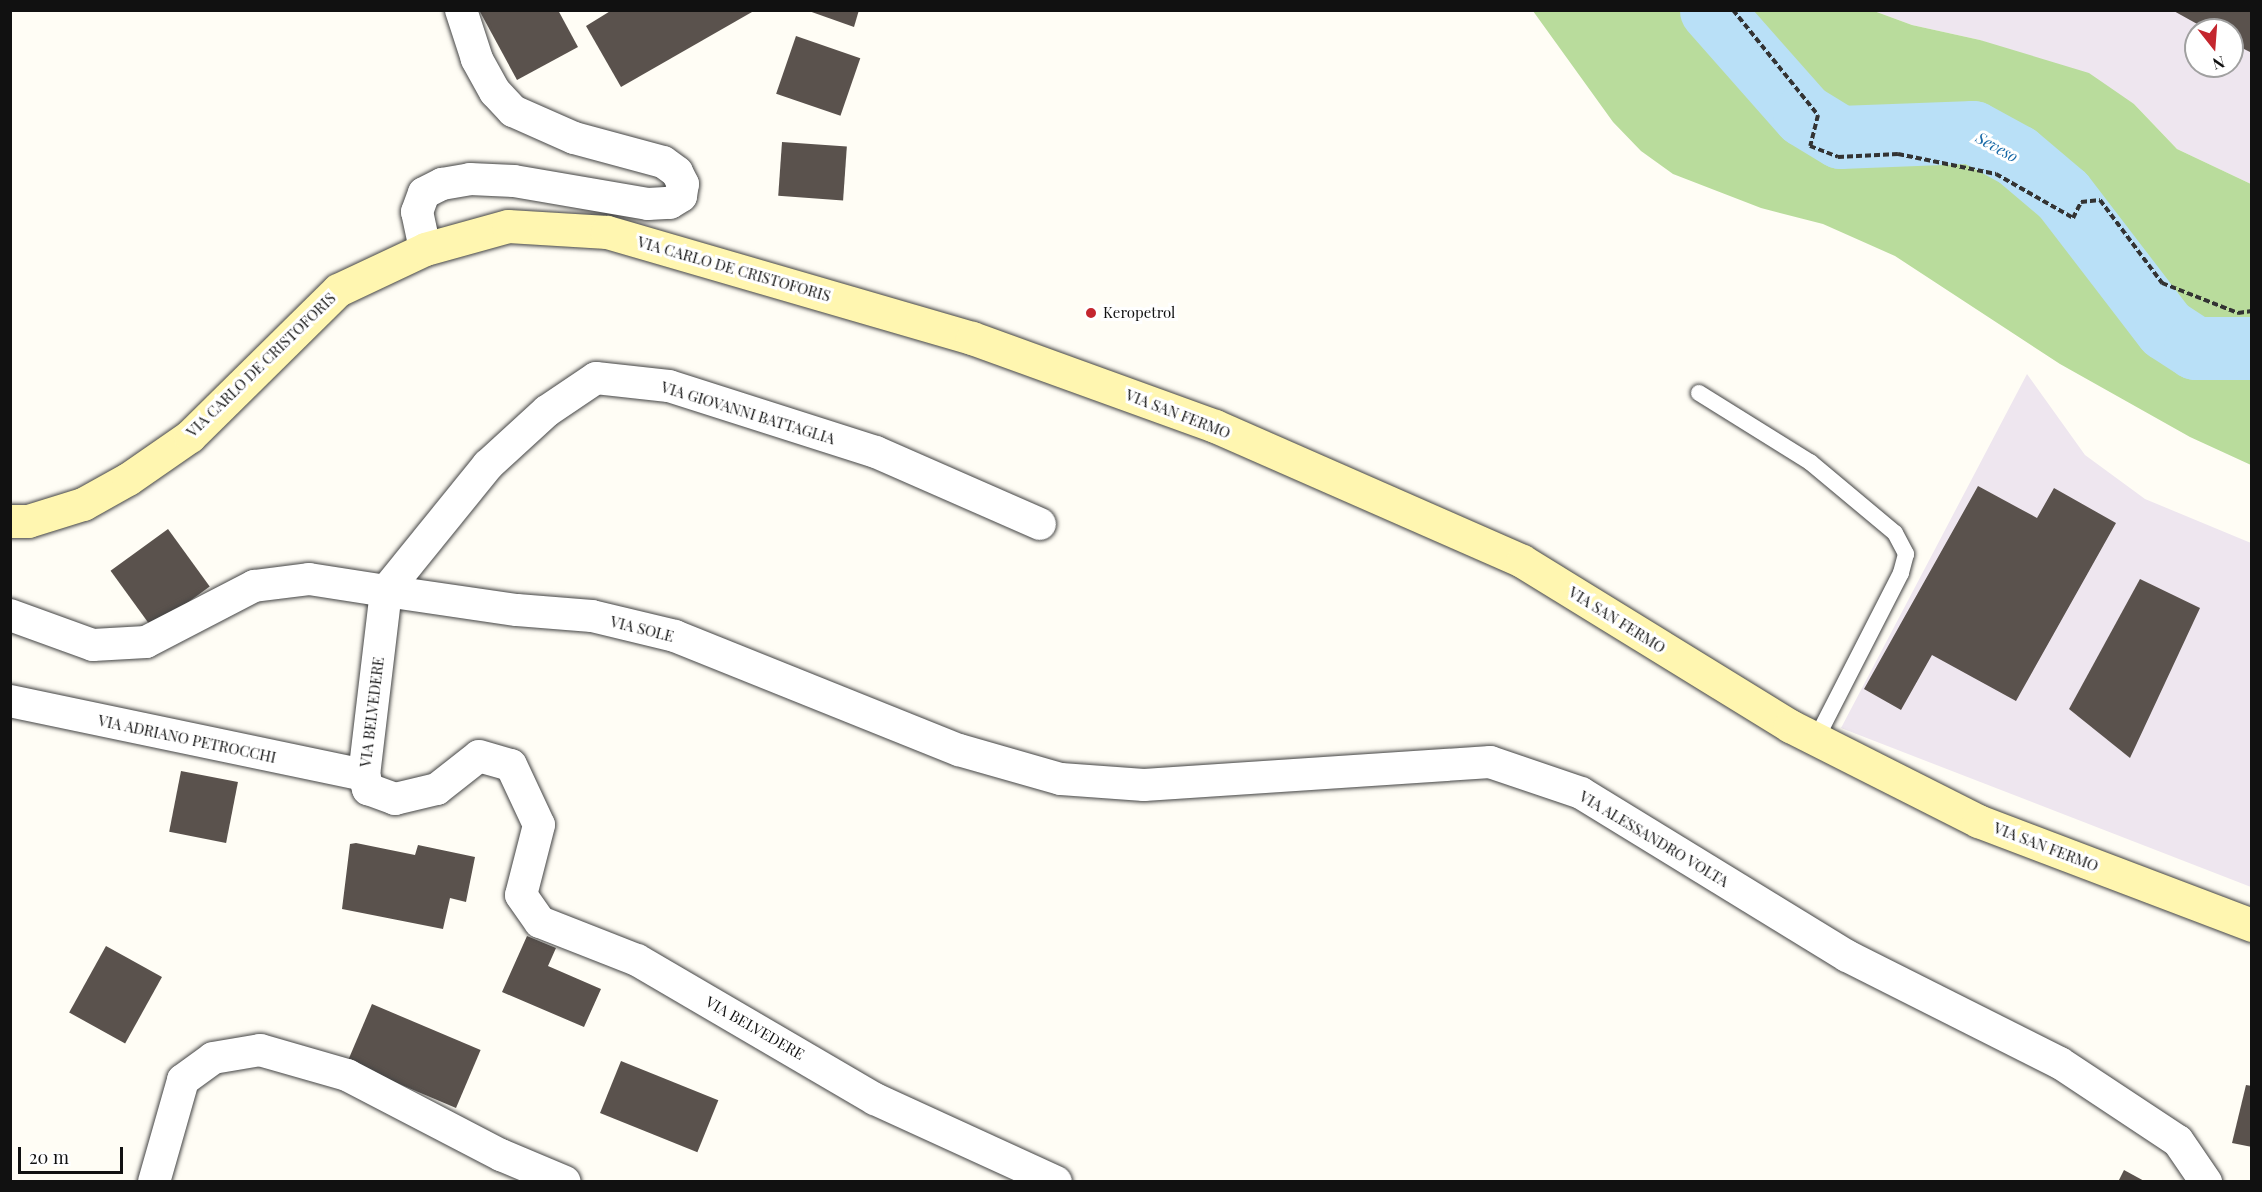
<!DOCTYPE html>
<html>
<head>
<meta charset="utf-8">
<style>
	body { margin:0 }
	#map { position:relative; width:2262px; height:1192px; overflow:hidden; background:#fffdf5; font-family:"Playfair Display",serif }
	div>[style] { position:absolute }
	.industrial>* { inset:0; background:#eee6ef }
	.forest>* { inset:0; background:#b9dc9c }
	.river>* { height:63px; margin:-31.5px; padding:0 31.5px; transform-origin:31.5px; border-radius:31.5px; background:#b9e0f7 }
	.building>* { inset:0; background:#5a524d; transform-origin:0 0 }
	.path>* { height:4px; margin-top:-2px; transform-origin:0; background:repeating-linear-gradient(90deg,#333 0 6px,transparent 0 9px) }
	.roads { filter:drop-shadow(0 0 2px #444) drop-shadow(0 0 2px #444) }
	.service>* { height:16px; margin:-8px; padding:0 8px; transform-origin:8px; border-radius:8px; background:#fff }
	.minor>* { height:32px; margin:-16px; padding:0 16px; transform-origin:16px; border-radius:16px; background:#fff }
	.secondary>* { height:33px; margin:-16.5px; padding:0 16.5px; transform-origin:16.5px; border-radius:16.5px; background:#fff6b0 }
	.dots>* { width:16px; height:16px; translate:-50% -50%; box-sizing:border-box; border:3px solid #fff; border-radius:50% }
	span { translate:-50% -50%; white-space:nowrap; text-align:center; line-height:1.15; -webkit-text-stroke:6px #fff; paint-order:stroke }
	.street-label { font-size:15px; color:#111 }
	.poi-label { font-size:15px; color:#111 }
	.left { translate:0 -50%; text-align:left }
	.water-label { font-size:16px; color:#1768a6; font-style:italic }
	.frame { position:absolute; inset:0; border:12px solid #111; pointer-events:none }
	.north { position:absolute; left:2184px; top:18px; width:60px; height:60px; box-sizing:border-box; background:#fff; border:2px solid #a0a0a0; border-radius:50%; rotate:163deg; font-size:16px; font-weight:700; line-height:24px; text-align:center; color:#111 }
	.north::after { content:''; display:block; margin:auto; width:21px; height:27px; background:#c4262e; clip-path:polygon(50% 0,100% 100%,50% 72%,0 100%) }
	.scale { position:absolute; left:18px; top:1147px; width:105px; height:27px; box-sizing:border-box; border:3px solid #111; border-top:0; padding-left:8px; font-size:18px; line-height:21px; white-space:nowrap; color:#111; -webkit-text-stroke:4px #fff; paint-order:stroke }
</style>
</head>
<body>
<div id="map">
	<div class="industrial">
		<i style="clip-path:polygon(evenodd,1874px 11px,2251px 11px,2251px 184px,2177px 149px,2134px 104px,1980px 40px,1912px 25px,1874px 11px,2196px 30px,2232px 30px,2232px 66px,2196px 66px,2196px 30px)"></i>
		<i style="clip-path:polygon(2027px 374px,2085px 455px,2145px 499px,2251px 543px,2251px 887px,1841px 728px)"></i>
	</div>
	<div class="forest">
		<i style="clip-path:polygon(1533px 11px,1874px 11px,1912px 25px,1980px 40px,2089px 73px,2134px 104px,2177px 149px,2251px 184px,2251px 465px,2190px 437px,2060px 364px,1895px 256px,1823px 224px,1761px 208px,1673px 174px,1641px 151px,1613px 122px)"></i>
	</div>
	<div class="river">
		<i style="left:1711px;top:10px;width:140px;rotate:48.5deg"></i>
		<i style="left:1804px;top:115px;width:42px;rotate:31.4deg"></i>
		<i style="left:1840px;top:137px;width:133px;rotate:-2.2deg"></i>
		<i style="left:1973px;top:132px;width:50px;rotate:28.6deg"></i>
		<i style="left:2017px;top:156px;width:60px;rotate:40.3deg"></i>
		<i style="left:2063px;top:195px;width:169px;rotate:52.5deg"></i>
		<i style="left:2166px;top:329px;width:35px;rotate:33deg"></i>
		<i style="left:2195px;top:348px;width:57px"></i>
	</div>
	<div class="building">
		<i style="clip-path:polygon(479px 10px,558px 10px,578px 47px,517px 80px)"></i>
		<i style="clip-path:polygon(612px 10px,751px 10px,752px 12px,621px 87px,586px 26px)"></i>
		<i style="clip-path:polygon(806px 10px,859px 10px,854px 27px)"></i>
		<i style="clip-path:polygon(2172px 10px,2252px 10px,2252px 53px,2232px 43px,2232px 30px,2208px 30px)"></i>
		<i style="left:796px;top:36px;width:68px;height:61px;rotate:19deg"></i>
		<i style="left:782px;top:142px;width:65px;height:54px;rotate:4deg"></i>
		<i style="clip-path:polygon(1978px 486px,2037px 518px,2054px 488px,2116px 523px,2016px 701px,1932px 655px,1901px 710px,1864px 689px)"></i>
		<i style="left:168px;top:529px;width:71px;height:71px;rotate:54deg"></i>
		<i style="clip-path:polygon(2140px 579px,2200px 608px,2130px 758px,2069px 709px)"></i>
		<i style="left:181px;top:771px;width:58px;height:62px;rotate:11deg"></i>
		<i style="clip-path:polygon(356px 843px,415px 855px,418px 845px,475px 857px,466px 902px,450px 898px,443px 929px,342px 909px,350px 844px)"></i>
		<i style="clip-path:polygon(527px 936px,556px 948px,548px 966px,601px 989px,584px 1027px,502px 992px)"></i>
		<i style="left:106px;top:946px;width:64px;height:76px;rotate:29deg"></i>
		<i style="left:372px;top:1004px;width:118px;height:63px;rotate:23deg"></i>
		<i style="left:621px;top:1061px;width:105px;height:56px;rotate:22deg"></i>
		<i style="clip-path:polygon(2246px 1085px,2252px 1086px,2252px 1147px,2232px 1143px)"></i>
		<i style="clip-path:polygon(2124px 1170px,2146px 1182px,2118px 1182px)"></i>
	</div>
	<div class="path">
		<i style="left:1733px;top:10px;width:135px;rotate:51deg"></i>
		<i style="left:1818px;top:115px;width:32px;rotate:104deg"></i>
		<i style="left:1810px;top:146px;width:30px;rotate:21deg"></i>
		<i style="left:1838px;top:157px;width:60px;rotate:-2.9deg"></i>
		<i style="left:1898px;top:154px;width:100px;rotate:11.5deg"></i>
		<i style="left:1996px;top:174px;width:89px;rotate:29.7deg"></i>
		<i style="left:2073px;top:218px;width:18px;rotate:-63deg"></i>
		<i style="left:2081px;top:202px;width:19px;rotate:-6deg"></i>
		<i style="left:2100px;top:200px;width:104px;rotate:53.2deg"></i>
		<i style="left:2162px;top:283px;width:82px;rotate:21.5deg"></i>
		<i style="left:2238px;top:313px;width:14px;rotate:-8deg"></i>
	</div>
	<div class="roads">
		<div class="service">
			<i style="left:1699px;top:393px;width:131px;rotate:31.9deg"></i>
			<i style="left:1810px;top:462px;width:111px;rotate:39.9deg"></i>
			<i style="left:1895px;top:533px;width:24px;rotate:62deg"></i>
			<i style="left:1906px;top:554px;width:20px;rotate:105deg"></i>
			<i style="left:1901px;top:573px;width:186px;rotate:117.1deg"></i>
		</div>
		<div class="minor">
			<i style="left:425px;top:249px;width:38px;rotate:-102deg"></i>
			<i style="left:417px;top:212px;width:20px;rotate:-70deg"></i>
			<i style="left:424px;top:193px;width:20px;rotate:-27deg"></i>
			<i style="left:442px;top:184px;width:28px;rotate:-10deg"></i>
			<i style="left:470px;top:179px;width:44px;rotate:2.6deg"></i>
			<i style="left:514px;top:181px;width:136px;rotate:9.7deg"></i>
			<i style="left:648px;top:204px;width:22px;rotate:-3deg"></i>
			<i style="left:670px;top:203px;width:13px;rotate:-32deg"></i>
			<i style="left:681px;top:196px;width:12px;rotate:-81deg"></i>
			<i style="left:683px;top:184px;width:13px;rotate:-117deg"></i>
			<i style="left:677px;top:172px;width:17px;rotate:-144deg"></i>
			<i style="left:663px;top:162px;width:92px;rotate:-164.9deg"></i>
			<i style="left:574px;top:138px;width:67px;rotate:-156.1deg"></i>
			<i style="left:513px;top:111px;width:26px;rotate:-133deg"></i>
			<i style="left:495px;top:92px;width:38px;rotate:-119deg"></i>
			<i style="left:477px;top:59px;width:52px;rotate:-108.1deg"></i>
			<i style="left:386px;top:591px;width:132px;rotate:8.3deg"></i>
			<i style="left:517px;top:610px;width:75px;rotate:4.6deg"></i>
			<i style="left:592px;top:616px;width:85px;rotate:13.5deg"></i>
			<i style="left:675px;top:636px;width:306px;rotate:21.9deg"></i>
			<i style="left:959px;top:750px;width:106px;rotate:15.9deg"></i>
			<i style="left:1061px;top:779px;width:83px;rotate:4.1deg"></i>
			<i style="left:1144px;top:785px;width:347px;rotate:-3.8deg"></i>
			<i style="left:1490px;top:762px;width:96px;rotate:18.8deg"></i>
			<i style="left:1581px;top:793px;width:312px;rotate:31.5deg"></i>
			<i style="left:1847px;top:956px;width:238px;rotate:26.7deg"></i>
			<i style="left:2060px;top:1063px;width:141px;rotate:33.5deg"></i>
			<i style="left:2178px;top:1141px;width:50px;rotate:55.7deg"></i>
			<i style="left:386px;top:591px;width:162px;rotate:-51deg"></i>
			<i style="left:488px;top:465px;width:80px;rotate:-42.5deg"></i>
			<i style="left:547px;top:411px;width:59px;rotate:-34deg"></i>
			<i style="left:596px;top:378px;width:73px;rotate:6.3deg"></i>
			<i style="left:669px;top:386px;width:217px;rotate:17.7deg"></i>
			<i style="left:876px;top:452px;width:179px;rotate:23.7deg"></i>
			<i style="left:10px;top:615px;width:88px;rotate:19.9deg"></i>
			<i style="left:93px;top:645px;width:53px;rotate:-3.2deg"></i>
			<i style="left:146px;top:642px;width:122px;rotate:-27.4deg"></i>
			<i style="left:254px;top:586px;width:55px;rotate:-7.3deg"></i>
			<i style="left:309px;top:579px;width:78px;rotate:8.9deg"></i>
			<i style="left:386px;top:591px;width:185px;rotate:96.8deg"></i>
			<i style="left:364px;top:775px;width:15px;rotate:74deg"></i>
			<i style="left:368px;top:789px;width:29px;rotate:20deg"></i>
			<i style="left:395px;top:799px;width:43px;rotate:-13.4deg"></i>
			<i style="left:437px;top:789px;width:53px;rotate:-38.2deg"></i>
			<i style="left:479px;top:756px;width:33px;rotate:16deg"></i>
			<i style="left:511px;top:765px;width:66px;rotate:65deg"></i>
			<i style="left:539px;top:825px;width:72px;rotate:104.4deg"></i>
			<i style="left:521px;top:895px;width:33px;rotate:55deg"></i>
			<i style="left:540px;top:922px;width:104px;rotate:21.4deg"></i>
			<i style="left:637px;top:960px;width:276px;rotate:30.3deg"></i>
			<i style="left:875px;top:1099px;width:199px;rotate:24.6deg"></i>
			<i style="left:10px;top:701px;width:362px;rotate:11.8deg"></i>
			<i style="left:154px;top:1182px;width:106px;rotate:-74.1deg"></i>
			<i style="left:183px;top:1080px;width:37px;rotate:-36deg"></i>
			<i style="left:213px;top:1058px;width:48px;rotate:-9.7deg"></i>
			<i style="left:260px;top:1050px;width:91px;rotate:16deg"></i>
			<i style="left:347px;top:1075px;width:174px;rotate:27.5deg"></i>
			<i style="left:501px;top:1155px;width:69px;rotate:22.9deg"></i>
		</div>
		<div class="secondary">
			<i style="left:10px;top:521px;width:18px"></i>
			<i style="left:28px;top:521px;width:58px;rotate:-17.2deg"></i>
			<i style="left:83px;top:504px;width:51px;rotate:-29.1deg"></i>
			<i style="left:128px;top:479px;width:75px;rotate:-34.7deg"></i>
			<i style="left:190px;top:436px;width:208px;rotate:-44.6deg"></i>
			<i style="left:338px;top:290px;width:96px;rotate:-25.2deg"></i>
			<i style="left:425px;top:249px;width:86px;rotate:-15.5deg"></i>
			<i style="left:508px;top:226px;width:99px;rotate:3.5deg"></i>
			<i style="left:607px;top:232px;width:380px;rotate:16.2deg"></i>
			<i style="left:972px;top:338px;width:258px;rotate:19.9deg"></i>
			<i style="left:1215px;top:426px;width:335px;rotate:23.7deg"></i>
			<i style="left:1522px;top:561px;width:315px;rotate:31.6deg"></i>
			<i style="left:1790px;top:726px;width:211px;rotate:26.8deg"></i>
			<i style="left:1978px;top:821px;width:293px;rotate:20.8deg"></i>
		</div>
	</div>
	<div class="dots">
		<i style="left:1091px;top:313px;background:#c4262e"></i>
	</div>
	<div class="street-label">
		<span style="left:734px;top:269px;rotate:16deg">VIA CARLO DE CRISTOFORIS</span>
		<span style="left:261px;top:365px;rotate:-44deg">VIA CARLO DE CRISTOFORIS</span>
		<span style="left:748px;top:413px;rotate:17deg">VIA GIOVANNI BATTAGLIA</span>
		<span style="left:1178px;top:414px;rotate:21deg">VIA SAN FERMO</span>
		<span style="left:1617px;top:620px;rotate:32deg">VIA SAN FERMO</span>
		<span style="left:642px;top:629px;rotate:14deg">VIA SOLE</span>
		<span style="left:372px;top:712px;rotate:-83deg">VIA BELVEDERE</span>
		<span style="left:187px;top:739px;rotate:12deg">VIA ADRIANO PETROCCHI</span>
		<span style="left:1654px;top:839px;rotate:31deg">VIA ALESSANDRO VOLTA</span>
		<span style="left:2046px;top:847px;rotate:21deg">VIA SAN FERMO</span>
		<span style="left:755px;top:1028px;rotate:30deg">VIA BELVEDERE</span>
	</div>
	<div class="poi-label">
		<span class="left" style="left:1103px;top:313px">Keropetrol</span>
	</div>
	<div class="water-label">
		<span style="left:1997px;top:147px;rotate:29deg">Seveso</span>
	</div>
	<div class="frame"></div>
	<div class="north">N</div>
	<div class="scale">20 m</div>
</div>
</body>
</html>
